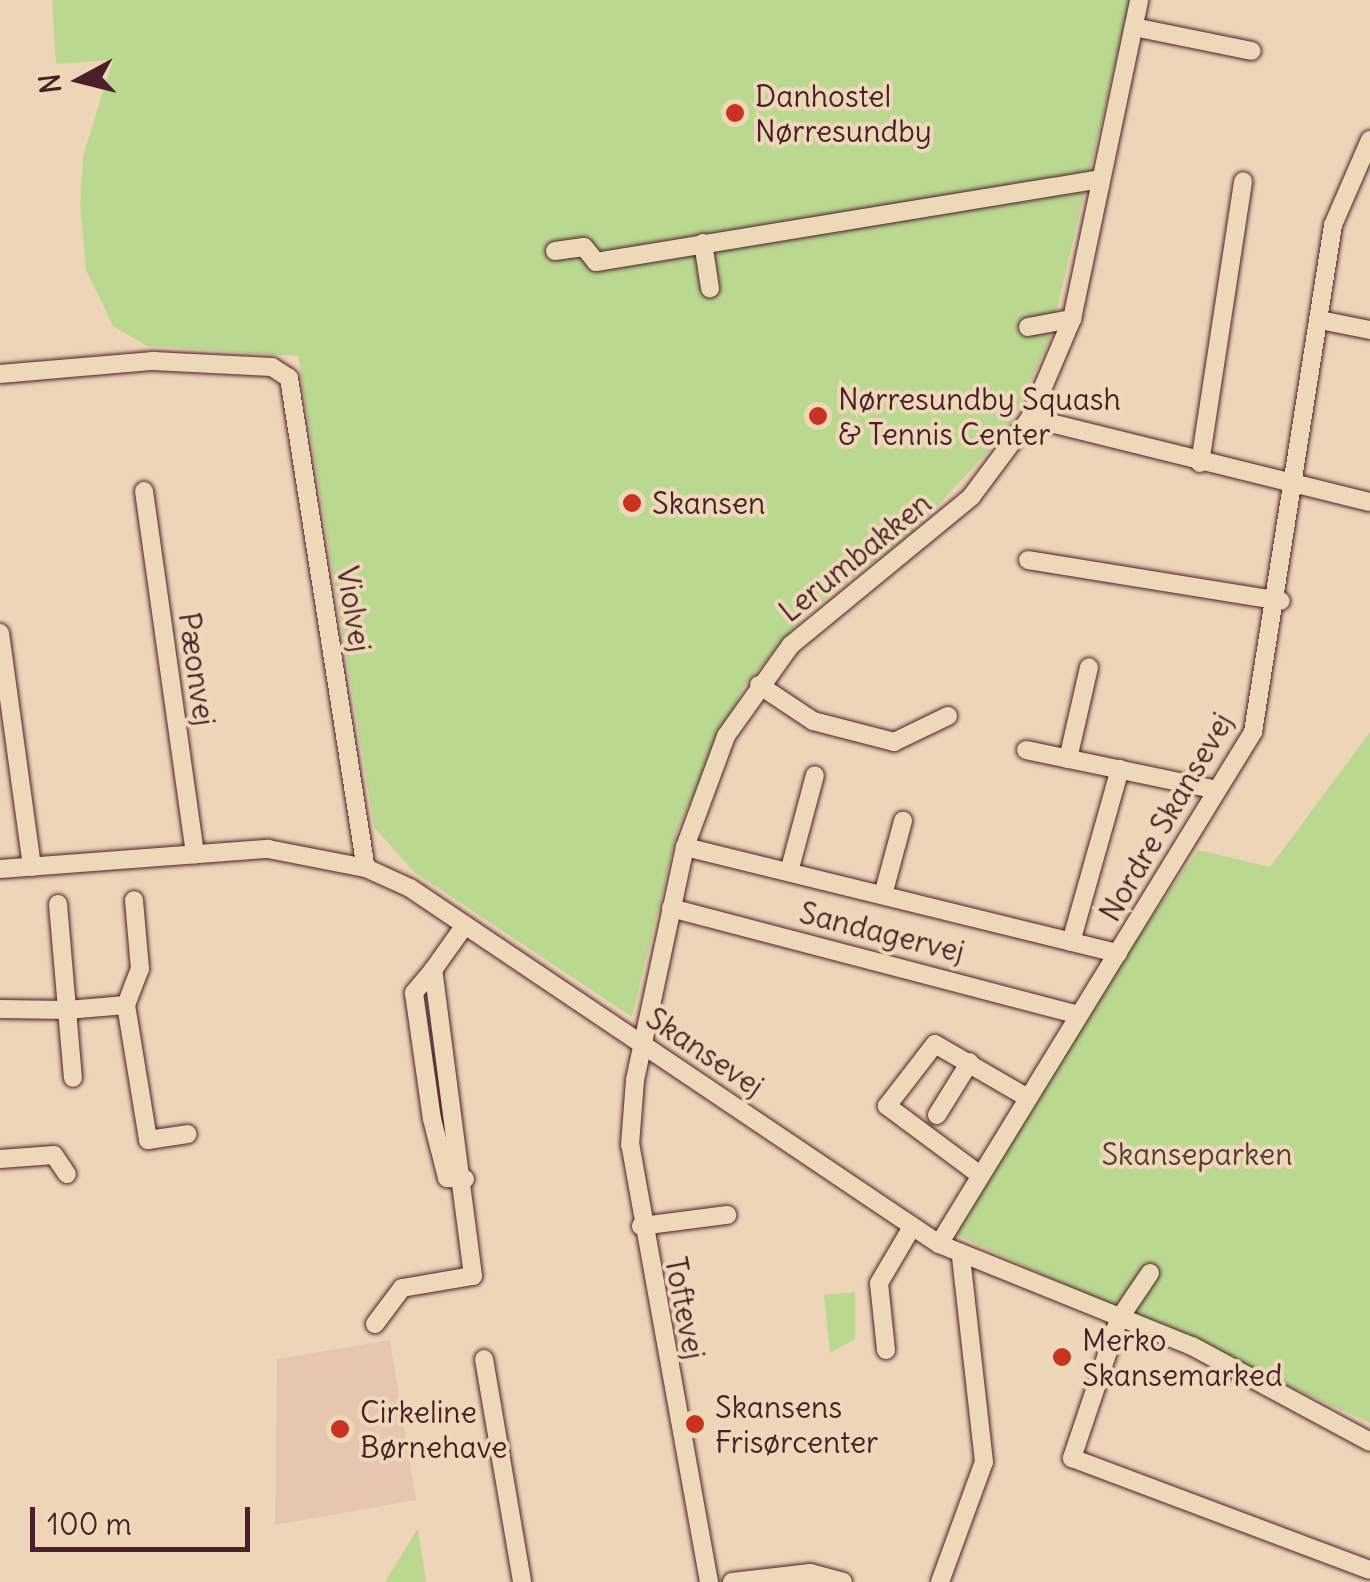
<!DOCTYPE html>
<html>
<head>
<meta charset="utf-8">
<style>
	body { margin:0 }
	#map { position:relative; width:1370px; height:1582px; overflow:hidden; background:#efd5b8; font-family:Delius,sans-serif }
	div>[style] { position:absolute }
	.built>* { inset:0; background:#e6c6af }
	.green>* { inset:0; background:#bbd890 }
	.roads { filter:drop-shadow(0 0 2px #4a1f2b) drop-shadow(0 0 2px #4a1f2b) }
	.minor>* { height:18px; margin:-9px; padding:0 9px; transform-origin:9px; border-radius:9px; background:#edd8b7 }
	.dots>* { width:28px; height:28px; translate:-50% -50%; box-sizing:border-box; border:5px solid #edd8b7; border-radius:50% }
	span { translate:-50% -50%; white-space:nowrap; text-align:center; line-height:1.15; -webkit-text-stroke:8px #edd8b7; paint-order:stroke }
	.poi-label { font-size:30px; color:#4a1f2b }
	.left { translate:0 -50%; text-align:left }
	.street-label { font-size:30px; color:#4a1f2b }
	.park-label { font-size:30px; color:#5b3b3a }
	.north { position:absolute; left:30px; top:30px; width:100px; height:100px; -webkit-text-stroke:8px #edd8b7; paint-order:stroke; rotate:263deg; font-size:28px; font-weight:700; line-height:40px; text-align:center; color:#4a1f2b }
	.north::after { content:''; display:block; margin:auto; width:35px; height:45px; background:#4a1f2b; clip-path:polygon(50% 0,100% 100%,50% 72%,0 100%) }
	.scale { position:absolute; left:30px; top:1507px; width:220px; height:45px; box-sizing:border-box; border:5px solid #4a1f2b; border-top:0; padding-left:12px; font-size:30px; line-height:35px; white-space:nowrap; color:#4a1f2b; -webkit-text-stroke:8px #edd8b7; paint-order:stroke }
</style>
</head>
<body>
<div id="map">
	<div class="built">
		<i style="clip-path:polygon(390px 1340px,416px 1500px,275px 1525px,277px 1359px)"></i>
	</div>
	<div class="green">
		<i style="clip-path:polygon(52px 0,1130px 0,1050px 339px,1008px 430px,913px 532px,808px 612px,743px 688px,678px 828px,632px 1017px,414px 872px,374px 827px,298px 356px,147px 346px,113px 326px,86px 270px,80px 203px,83px 156px,113px 60px,56px 64px)"></i>
		<i style="clip-path:polygon(1370px 732px,1370px 1423px,950px 1232px,1057px 1054px,1198px 850px,1270px 867px)"></i>
		<i style="clip-path:polygon(855px 1292px,855px 1339px,830px 1353px,824px 1295px)"></i>
		<i style="clip-path:polygon(418px 1528px,426px 1582px,385px 1582px)"></i>
	</div>
	<div class="roads">
		<div class="minor">
			<i style="left:1134px;top:27px;width:120px;rotate:11.5deg"></i>
			<i style="left:703px;top:243px;width:46px;rotate:81.2deg"></i>
			<i style="left:555px;top:251px;width:29px;rotate:-8deg"></i>
			<i style="left:584px;top:247px;width:19px;rotate:51deg"></i>
			<i style="left:596px;top:262px;width:512px;rotate:-9.33deg"></i>
			<i style="left:1320px;top:320px;width:51px;rotate:11.3deg"></i>
			<i style="left:1028px;top:327px;width:45px;rotate:-10.3deg"></i>
			<i style="left:0;top:374px;width:154px;rotate:-4.9deg"></i>
			<i style="left:153px;top:361px;width:119px;rotate:2.9deg"></i>
			<i style="left:272px;top:367px;width:20px;rotate:33deg"></i>
			<i style="left:289px;top:378px;width:496px;rotate:81.1deg"></i>
			<i style="left:1030px;top:418px;width:350px;rotate:13.9deg"></i>
			<i style="left:1200px;top:463px;width:285px;rotate:-81.3deg"></i>
			<i style="left:144px;top:491px;width:367px;rotate:82deg"></i>
			<i style="left:1028px;top:560px;width:256px;rotate:9.2deg"></i>
			<i style="left:0;top:633px;width:236px;rotate:82.2deg"></i>
			<i style="left:759px;top:685px;width:65px;rotate:33.7deg"></i>
			<i style="left:813px;top:721px;width:84px;rotate:14.5deg"></i>
			<i style="left:894px;top:742px;width:60px;rotate:-25.7deg"></i>
			<i style="left:1026px;top:750px;width:195px;rotate:11.8deg"></i>
			<i style="left:1068px;top:759px;width:94px;rotate:-77.1deg"></i>
			<i style="left:685px;top:847px;width:446px;rotate:13.8deg"></i>
			<i style="left:0;top:869px;width:269px;rotate:-4.3deg"></i>
			<i style="left:268px;top:849px;width:100px;rotate:11deg"></i>
			<i style="left:366px;top:868px;width:48px;rotate:24.4deg"></i>
			<i style="left:410px;top:888px;width:638px;rotate:33.94deg"></i>
			<i style="left:939px;top:1244px;width:273px;rotate:22deg"></i>
			<i style="left:1192px;top:1346px;width:202px;rotate:28.3deg"></i>
			<i style="left:789px;top:872px;width:100px;rotate:-75deg"></i>
			<i style="left:883px;top:895px;width:77px;rotate:-74.9deg"></i>
			<i style="left:58px;top:904px;width:106px;rotate:85.1deg"></i>
			<i style="left:67px;top:1010px;width:59px;rotate:-4.8deg"></i>
			<i style="left:126px;top:1005px;width:137px;rotate:80.7deg"></i>
			<i style="left:148px;top:1140px;width:40px;rotate:-8.5deg"></i>
			<i style="left:671px;top:908px;width:421px;rotate:14.7deg"></i>
			<i style="left:1071px;top:942px;width:180px;rotate:-74.2deg"></i>
			<i style="left:433px;top:970px;width:30px;rotate:130deg"></i>
			<i style="left:414px;top:993px;width:127px;rotate:81.9deg"></i>
			<i style="left:432px;top:1119px;width:61px;rotate:75.7deg"></i>
			<i style="left:447px;top:1178px;width:18px;rotate:3deg"></i>
			<i style="left:126px;top:1005px;width:39px;rotate:-69deg"></i>
			<i style="left:140px;top:969px;width:69px;rotate:-95deg"></i>
			<i style="left:0;top:1009px;width:67px;rotate:0.9deg"></i>
			<i style="left:67px;top:1010px;width:68px;rotate:85deg"></i>
			<i style="left:937px;top:1115px;width:62px;rotate:-58.1deg"></i>
			<i style="left:0;top:1159px;width:54px;rotate:-4.2deg"></i>
			<i style="left:54px;top:1155px;width:23px;rotate:56deg"></i>
			<i style="left:980px;top:1175px;width:116px;rotate:-143.4deg"></i>
			<i style="left:887px;top:1106px;width:78px;rotate:-52.3deg"></i>
			<i style="left:935px;top:1044px;width:105px;rotate:30.2deg"></i>
			<i style="left:641px;top:1226px;width:87px;rotate:-7.3deg"></i>
			<i style="left:939px;top:1244px;width:601px;rotate:-58.48deg"></i>
			<i style="left:1253px;top:732px;width:513px;rotate:-81.03deg"></i>
			<i style="left:1333px;top:225px;width:93px;rotate:-66.5deg"></i>
			<i style="left:1150px;top:1273px;width:55px;rotate:124deg"></i>
			<i style="left:1119px;top:1319px;width:147px;rotate:108.7deg"></i>
			<i style="left:1072px;top:1458px;width:318px;rotate:20.6deg"></i>
			<i style="left:375px;top:1324px;width:45px;rotate:-53.1deg"></i>
			<i style="left:402px;top:1288px;width:72px;rotate:-9.6deg"></i>
			<i style="left:473px;top:1276px;width:309px;rotate:-97.4deg"></i>
			<i style="left:433px;top:970px;width:55px;rotate:-54.6deg"></i>
			<i style="left:886px;top:1350px;width:67px;rotate:-96deg"></i>
			<i style="left:879px;top:1283px;width:65px;rotate:-59.5deg"></i>
			<i style="left:484px;top:1359px;width:226px;rotate:80.3deg"></i>
			<i style="left:709px;top:1582px;width:444px;rotate:-100.2deg"></i>
			<i style="left:630px;top:1145px;width:65px;rotate:-85.6deg"></i>
			<i style="left:635px;top:1080px;width:238px;rotate:-77.9deg"></i>
			<i style="left:685px;top:847px;width:118px;rotate:-69.7deg"></i>
			<i style="left:726px;top:736px;width:112px;rotate:-54.5deg"></i>
			<i style="left:791px;top:645px;width:233px;rotate:-39.4deg"></i>
			<i style="left:971px;top:497px;width:99px;rotate:-53.2deg"></i>
			<i style="left:1030px;top:418px;width:108px;rotate:-67deg"></i>
			<i style="left:1072px;top:319px;width:326px;rotate:-78.1deg"></i>
			<i style="left:732px;top:1582px;width:79px;rotate:-6.6deg"></i>
			<i style="left:810px;top:1573px;width:34px;rotate:15deg"></i>
			<i style="left:940px;top:1582px;width:128px;rotate:-69.9deg"></i>
			<i style="left:984px;top:1462px;width:207px;rotate:-96.4deg"></i>
		</div>
	</div>
	<div class="dots">
		<i style="left:735px;top:113px;background:#c8321e"></i>
		<i style="left:818px;top:416px;background:#c8321e"></i>
		<i style="left:632px;top:503px;background:#c8321e"></i>
		<i style="left:1062px;top:1357px;background:#c8321e"></i>
		<i style="left:695px;top:1424px;background:#c8321e"></i>
		<i style="left:340px;top:1429px;background:#c8321e"></i>
	</div>
	<div class="poi-label">
		<span class="left" style="left:755px;top:113px">Danhostel<br>Nørresundby</span>
		<span class="left" style="left:838px;top:416px">Nørresundby Squash<br>&amp; Tennis Center</span>
		<span class="left" style="left:652px;top:503px">Skansen</span>
		<span class="left" style="left:1082px;top:1357px">Merko<br>Skansemarked</span>
		<span class="left" style="left:715px;top:1424px">Skansens<br>Frisørcenter</span>
		<span class="left" style="left:360px;top:1429px">Cirkeline<br>Børnehave</span>
	</div>
	<div class="street-label">
		<span style="left:855px;top:557px;rotate:-39deg">Lerumbakken</span>
		<span style="left:354px;top:609px;rotate:81deg">Violvej</span>
		<span style="left:197px;top:669px;rotate:82deg">Pæonvej</span>
		<span style="left:1166px;top:817px;rotate:-60deg">Nordre Skansevej</span>
		<span style="left:882px;top:932px;rotate:14deg">Sandagervej</span>
		<span style="left:705px;top:1052px;rotate:34deg">Skansevej</span>
		<span style="left:685px;top:1308px;rotate:79deg">Toftevej</span>
	</div>
	<div class="park-label">
		<span style="left:1197px;top:1154px">Skanseparken</span>
	</div>
	<div class="north">N</div>
	<div class="scale">100 m</div>
</div>
</body>
</html>
